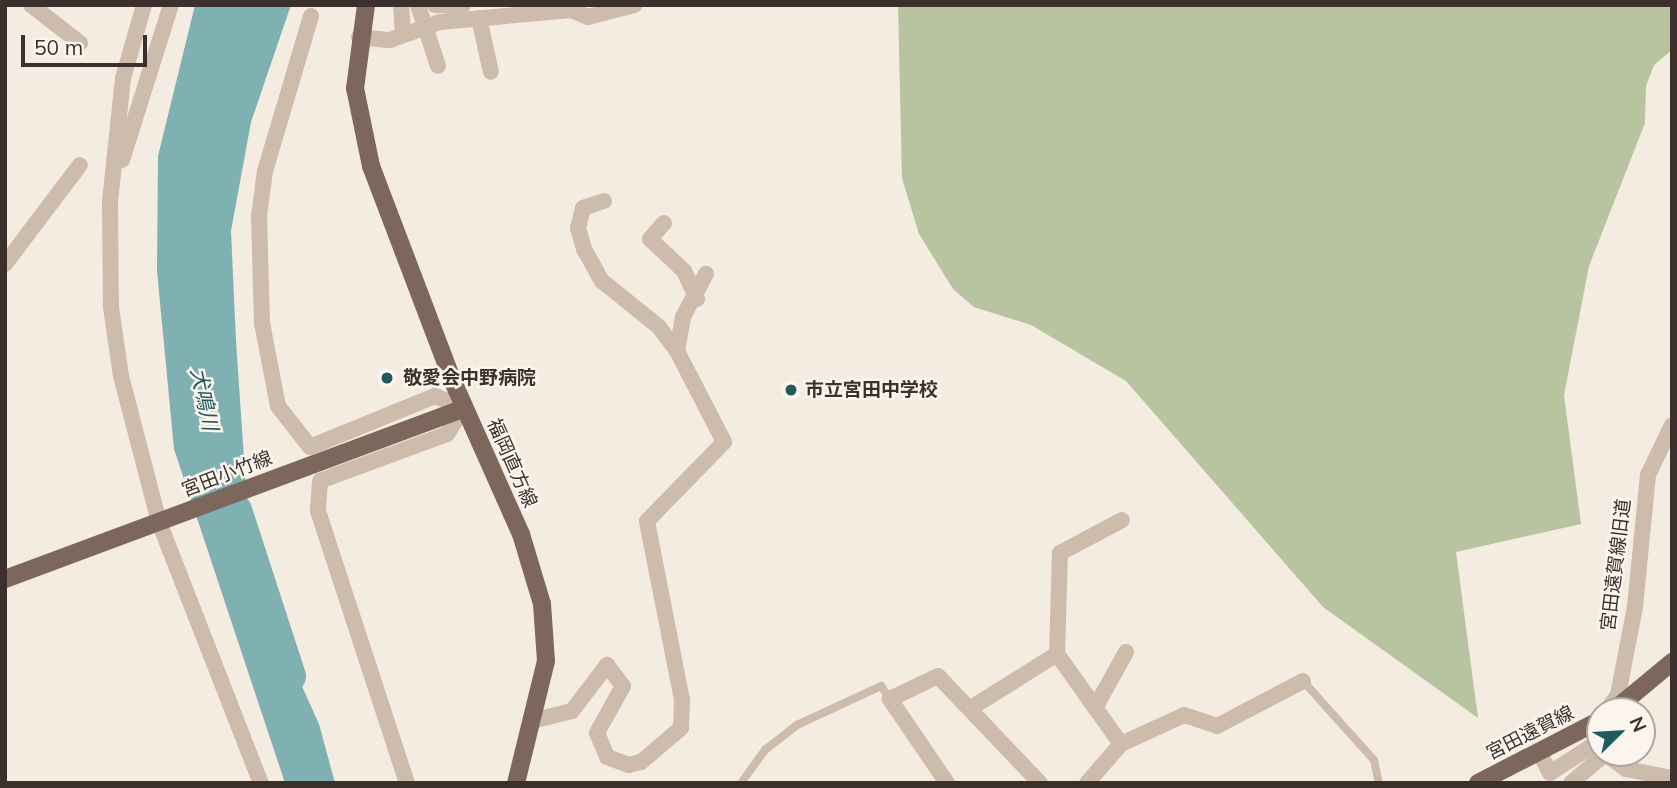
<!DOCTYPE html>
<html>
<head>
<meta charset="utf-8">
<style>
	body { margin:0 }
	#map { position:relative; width:1677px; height:788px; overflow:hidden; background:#f4ebe1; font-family:Mulish,"Noto Sans JP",sans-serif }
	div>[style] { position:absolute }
	.green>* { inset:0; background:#b8c4a0 }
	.water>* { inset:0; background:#7fb0b2 }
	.river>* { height:30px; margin:-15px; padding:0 15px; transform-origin:15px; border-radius:15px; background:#7fb0b2 }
	.service>* { height:8px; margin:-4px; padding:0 4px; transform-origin:4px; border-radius:4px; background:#cdbbac }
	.minor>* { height:16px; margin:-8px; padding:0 8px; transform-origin:8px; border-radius:8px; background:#cdbbac }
	.primary>* { height:18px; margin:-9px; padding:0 9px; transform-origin:9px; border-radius:9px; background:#7d675c }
	.dots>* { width:19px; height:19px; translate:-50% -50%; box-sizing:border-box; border:4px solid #fbf5ee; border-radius:50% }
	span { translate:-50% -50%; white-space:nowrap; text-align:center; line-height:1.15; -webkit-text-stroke:5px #fbf5ee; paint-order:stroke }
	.poi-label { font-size:19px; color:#3b302b; font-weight:700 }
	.left { translate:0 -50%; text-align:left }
	.street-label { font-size:19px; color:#3b302b }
	.water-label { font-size:21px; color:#1f5a5e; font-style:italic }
	.frame { position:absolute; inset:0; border:7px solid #3b302b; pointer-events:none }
	.north { position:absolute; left:1586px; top:697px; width:70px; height:70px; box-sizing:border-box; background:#fbf5ee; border:2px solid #aea6a0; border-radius:50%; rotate:66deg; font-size:19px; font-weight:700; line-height:28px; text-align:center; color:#3b302b }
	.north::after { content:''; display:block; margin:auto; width:24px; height:32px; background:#1f5a5e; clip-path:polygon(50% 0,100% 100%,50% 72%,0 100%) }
	.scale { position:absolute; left:21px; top:35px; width:126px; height:32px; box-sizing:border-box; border:4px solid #3b302b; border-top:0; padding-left:9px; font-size:21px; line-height:24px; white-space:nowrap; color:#3b302b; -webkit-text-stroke:5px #fbf5ee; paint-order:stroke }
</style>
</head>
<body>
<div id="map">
	<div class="green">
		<i style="clip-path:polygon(898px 5px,1672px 5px,1672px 50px,1654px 65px,1646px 86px,1645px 123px,1589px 266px,1564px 395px,1581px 524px,1456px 552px,1478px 718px,1323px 607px,1126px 381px,1031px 325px,974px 307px,953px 289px,919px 234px,902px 178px)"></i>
	</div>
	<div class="water">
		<i style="clip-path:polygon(195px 5px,291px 5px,251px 122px,231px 231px,236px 341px,252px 576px,319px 724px,335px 783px,285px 783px,174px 449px,157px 271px,158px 156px)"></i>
	</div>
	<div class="river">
		<i style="left:237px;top:510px;width:175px;rotate:72deg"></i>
	</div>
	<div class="service">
		<i style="left:1303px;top:681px;width:106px;rotate:48.1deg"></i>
		<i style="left:1374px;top:760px;width:24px;rotate:78deg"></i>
		<i style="left:741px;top:783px;width:41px;rotate:-54deg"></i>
		<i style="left:765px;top:750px;width:41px;rotate:-38deg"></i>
		<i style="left:797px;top:725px;width:93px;rotate:-24.9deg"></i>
		<i style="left:881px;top:686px;width:16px;rotate:55deg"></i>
	</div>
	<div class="minor">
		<i style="left:31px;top:5px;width:62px;rotate:37.8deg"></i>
		<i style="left:144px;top:5px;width:76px;rotate:106deg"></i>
		<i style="left:123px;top:78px;width:124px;rotate:96deg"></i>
		<i style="left:110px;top:201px;width:106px;rotate:89.5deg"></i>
		<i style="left:111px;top:307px;width:70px;rotate:81.8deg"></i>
		<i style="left:121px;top:376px;width:151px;rotate:75.4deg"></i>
		<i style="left:159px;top:522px;width:280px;rotate:68.7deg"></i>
		<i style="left:401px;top:5px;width:28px;rotate:86deg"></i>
		<i style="left:418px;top:5px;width:64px;rotate:71.8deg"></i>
		<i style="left:435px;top:5px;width:28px"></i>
		<i style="left:311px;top:16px;width:162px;rotate:106.5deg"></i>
		<i style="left:265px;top:171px;width:45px;rotate:97.6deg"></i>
		<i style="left:259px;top:216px;width:107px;rotate:88.4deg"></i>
		<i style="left:262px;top:323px;width:85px;rotate:79.1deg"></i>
		<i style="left:278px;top:406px;width:52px;rotate:52deg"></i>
		<i style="left:310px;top:447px;width:135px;rotate:-22.2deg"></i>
		<i style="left:435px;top:396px;width:31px;rotate:22deg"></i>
		<i style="left:464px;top:408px;width:31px;rotate:123deg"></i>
		<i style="left:447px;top:434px;width:135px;rotate:159.7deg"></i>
		<i style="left:320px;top:481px;width:30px;rotate:94deg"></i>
		<i style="left:318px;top:511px;width:286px;rotate:71.9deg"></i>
		<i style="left:479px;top:18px;width:55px;rotate:77.5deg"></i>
		<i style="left:359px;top:37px;width:31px;rotate:6deg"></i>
		<i style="left:390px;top:40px;width:53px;rotate:-19.8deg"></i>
		<i style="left:440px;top:22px;width:132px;rotate:-5.2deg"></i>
		<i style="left:571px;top:10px;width:18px;rotate:22deg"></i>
		<i style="left:588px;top:17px;width:48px;rotate:-14.6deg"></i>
		<i style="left:122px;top:160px;width:163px;rotate:-72.5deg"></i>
		<i style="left:604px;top:201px;width:22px;rotate:162deg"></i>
		<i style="left:583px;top:208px;width:21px;rotate:104deg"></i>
		<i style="left:578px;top:228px;width:22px;rotate:74deg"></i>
		<i style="left:584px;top:249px;width:37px;rotate:61deg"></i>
		<i style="left:602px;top:281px;width:73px;rotate:38.9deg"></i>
		<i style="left:659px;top:327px;width:30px;rotate:53deg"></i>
		<i style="left:664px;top:223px;width:21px;rotate:131deg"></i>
		<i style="left:650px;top:239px;width:47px;rotate:43.3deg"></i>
		<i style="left:684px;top:271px;width:31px;rotate:65deg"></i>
		<i style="left:5px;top:264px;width:124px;rotate:-52.9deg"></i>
		<i style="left:1057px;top:654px;width:101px;rotate:-88.3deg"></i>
		<i style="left:1060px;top:553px;width:70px;rotate:-28deg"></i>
		<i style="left:971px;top:708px;width:102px;rotate:-32.1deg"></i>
		<i style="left:1057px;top:654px;width:110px;rotate:54.6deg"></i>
		<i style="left:1121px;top:744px;width:52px;rotate:131.1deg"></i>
		<i style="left:1095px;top:708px;width:64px;rotate:-61deg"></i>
		<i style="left:1606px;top:711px;width:20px;rotate:-53deg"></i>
		<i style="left:1618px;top:695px;width:90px;rotate:-79.1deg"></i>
		<i style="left:1635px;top:607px;width:133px;rotate:-84.4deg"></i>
		<i style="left:1648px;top:475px;width:55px;rotate:-64.4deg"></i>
		<i style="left:532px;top:721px;width:41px;rotate:-14deg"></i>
		<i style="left:572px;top:711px;width:58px;rotate:-52.7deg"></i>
		<i style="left:607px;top:665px;width:26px;rotate:53deg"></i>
		<i style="left:623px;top:686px;width:54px;rotate:119deg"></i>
		<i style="left:597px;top:733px;width:26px;rotate:67deg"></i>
		<i style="left:607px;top:757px;width:23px;rotate:20deg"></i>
		<i style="left:629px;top:765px;width:12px;rotate:-14deg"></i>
		<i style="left:641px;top:762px;width:52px;rotate:-40.4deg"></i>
		<i style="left:681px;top:728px;width:28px;rotate:-88deg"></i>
		<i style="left:682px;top:700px;width:182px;rotate:-101.1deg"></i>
		<i style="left:647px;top:521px;width:110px;rotate:-45.7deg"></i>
		<i style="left:724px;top:442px;width:102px;rotate:-117.3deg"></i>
		<i style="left:677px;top:351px;width:35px;rotate:-80deg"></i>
		<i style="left:683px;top:317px;width:49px;rotate:-61.9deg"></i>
		<i style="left:1121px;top:744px;width:69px;rotate:-24.7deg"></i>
		<i style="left:1184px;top:715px;width:35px;rotate:18deg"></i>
		<i style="left:1217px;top:726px;width:97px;rotate:-27.6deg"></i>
		<i style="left:1604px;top:753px;width:27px;rotate:36deg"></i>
		<i style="left:1626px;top:769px;width:47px;rotate:11.1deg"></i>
		<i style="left:1540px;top:754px;width:21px;rotate:62deg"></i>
		<i style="left:1550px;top:773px;width:48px;rotate:-33deg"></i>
		<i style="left:1590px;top:747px;width:11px;rotate:22deg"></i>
		<i style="left:947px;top:783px;width:102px;rotate:-124.2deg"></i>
		<i style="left:890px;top:699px;width:53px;rotate:-25.6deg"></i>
		<i style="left:938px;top:676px;width:148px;rotate:46.4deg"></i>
		<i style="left:1571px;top:783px;width:45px;rotate:-40.5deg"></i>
	</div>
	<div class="primary">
		<i style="left:366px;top:5px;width:84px;rotate:97.5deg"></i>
		<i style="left:355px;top:88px;width:80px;rotate:78.4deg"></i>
		<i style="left:371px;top:166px;width:226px;rotate:69.2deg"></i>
		<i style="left:451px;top:377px;width:172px;rotate:66deg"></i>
		<i style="left:521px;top:534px;width:73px;rotate:73.3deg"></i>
		<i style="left:542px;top:604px;width:57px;rotate:86deg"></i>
		<i style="left:546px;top:661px;width:126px;rotate:103.8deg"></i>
		<i style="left:5px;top:579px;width:490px;rotate:-20.4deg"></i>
		<i style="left:1613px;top:711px;width:77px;rotate:-39.7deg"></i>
		<i style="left:1478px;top:783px;width:137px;rotate:-27.3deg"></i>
	</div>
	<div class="dots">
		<i style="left:387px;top:378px;background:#1f5a5e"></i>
		<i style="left:791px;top:390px;background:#1f5a5e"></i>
	</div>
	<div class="poi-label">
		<span class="left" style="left:403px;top:378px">敬愛会中野病院</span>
		<span class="left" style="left:805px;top:390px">市立宮田中学校</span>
	</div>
	<div class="street-label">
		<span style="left:512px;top:463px;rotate:66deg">福岡直方線</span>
		<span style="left:227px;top:474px;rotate:-21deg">宮田小竹線</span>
		<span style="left:1616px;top:565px;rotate:-83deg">宮田遠賀線旧道</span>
		<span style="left:1530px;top:733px;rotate:-27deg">宮田遠賀線</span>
	</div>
	<div class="water-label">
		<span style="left:205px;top:399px;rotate:78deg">犬鳴川</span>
	</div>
	<div class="frame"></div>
	<div class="north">N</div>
	<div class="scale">50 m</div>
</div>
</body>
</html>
